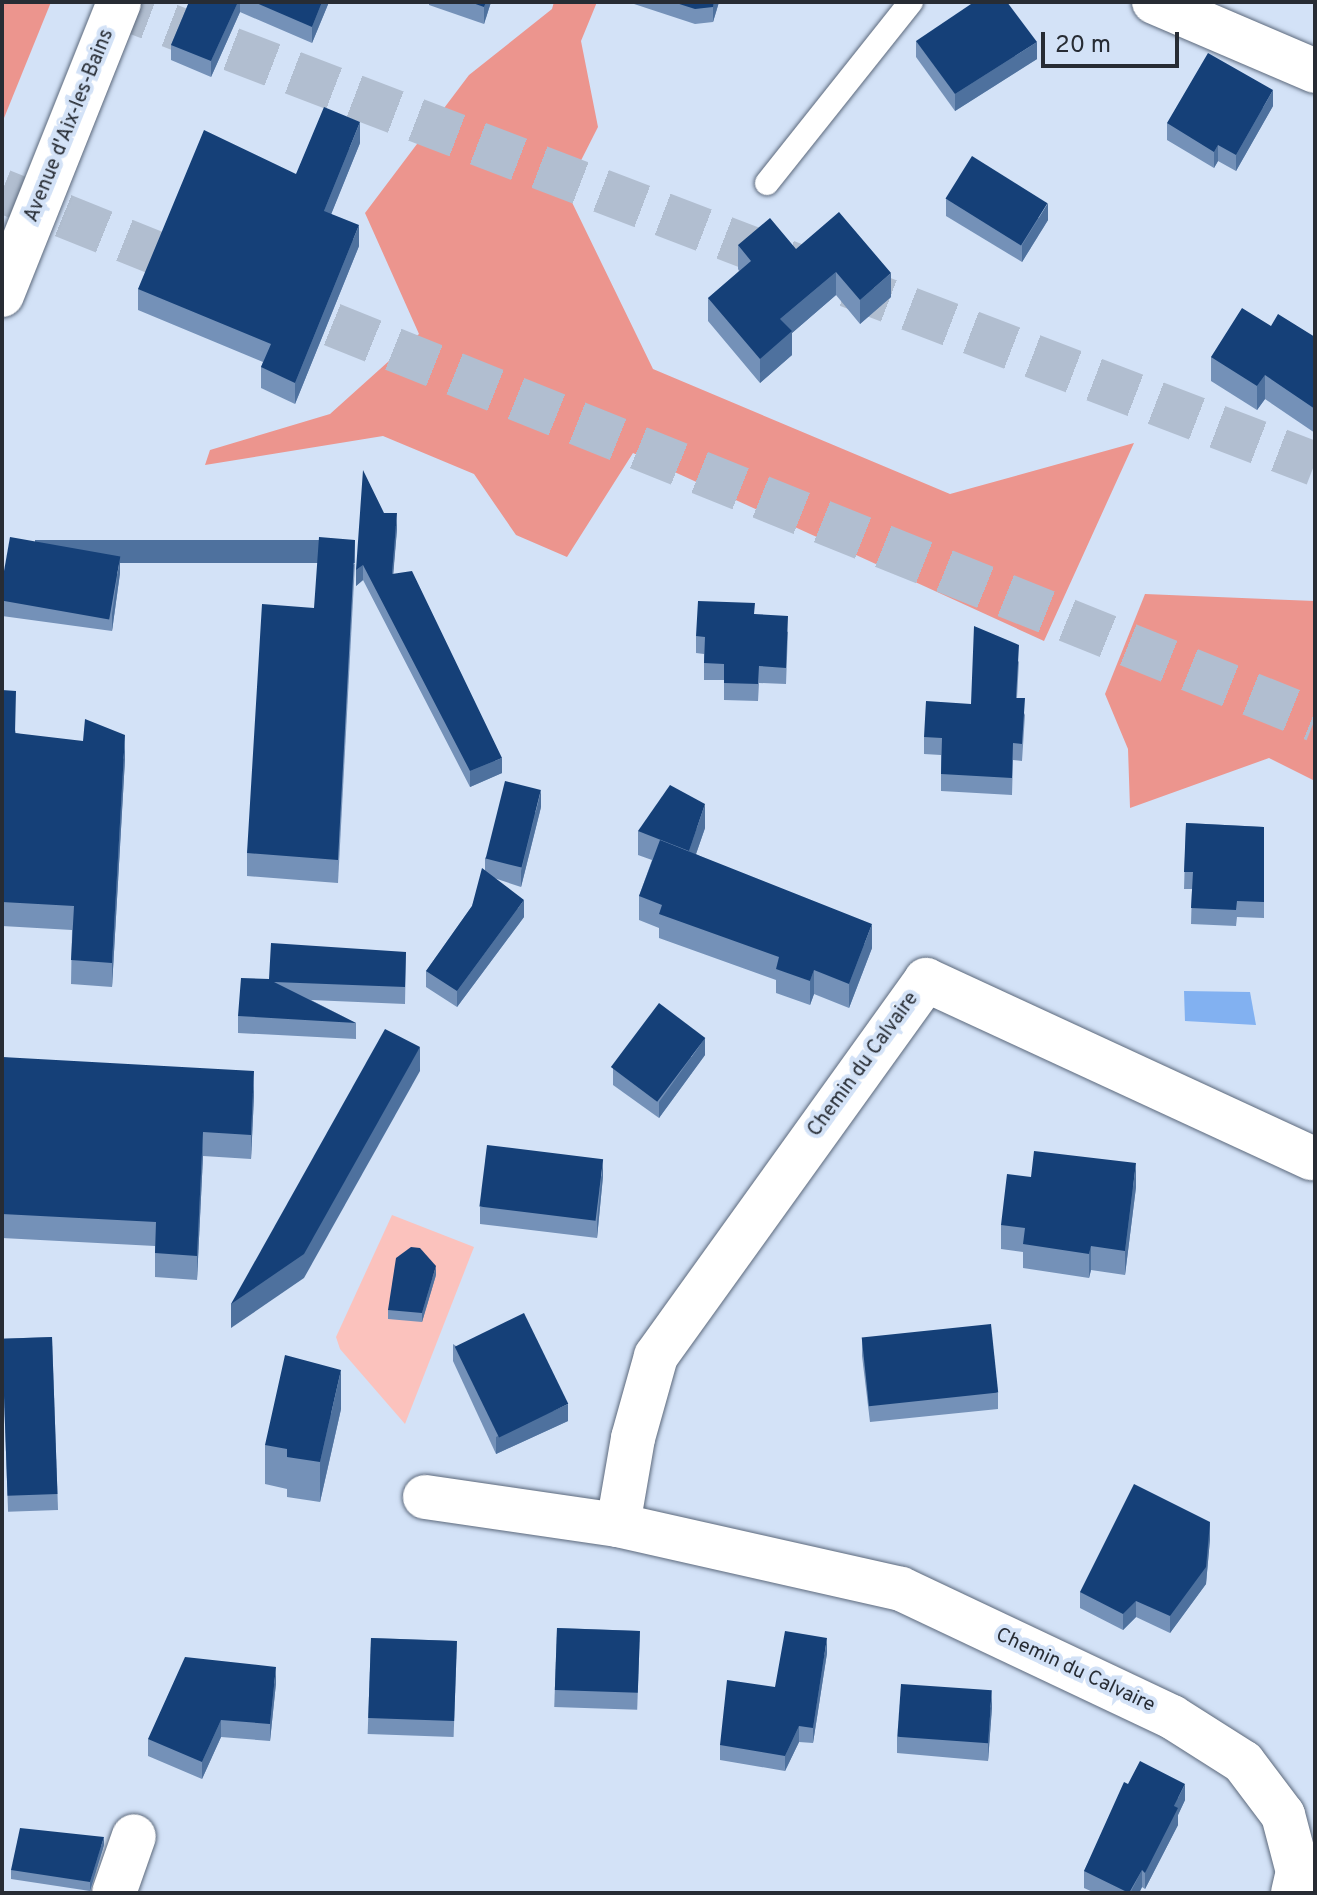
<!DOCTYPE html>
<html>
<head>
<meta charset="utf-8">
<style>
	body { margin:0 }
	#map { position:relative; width:1317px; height:1895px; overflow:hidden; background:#d3e2f7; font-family:Overpass,sans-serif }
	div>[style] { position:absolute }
	.green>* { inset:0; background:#fbc2bd }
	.forest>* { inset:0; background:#ec958e }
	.water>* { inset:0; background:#82b1f1 }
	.highway-tunnel>* { height:44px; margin-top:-22px; transform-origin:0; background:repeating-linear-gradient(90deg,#b1bed0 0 44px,transparent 0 66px) }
	.roads { filter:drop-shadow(0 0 2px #5c697c) drop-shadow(0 0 2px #5c697c) }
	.lane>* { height:24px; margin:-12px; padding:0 12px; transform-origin:12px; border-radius:12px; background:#fff }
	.street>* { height:44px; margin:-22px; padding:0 22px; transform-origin:22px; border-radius:22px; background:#fff }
	.secondary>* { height:44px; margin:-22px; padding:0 22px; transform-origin:22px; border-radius:22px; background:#fff }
	.wall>* { inset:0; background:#7491b8; transform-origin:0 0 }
	.shaded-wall>* { inset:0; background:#4e719e; transform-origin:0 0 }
	.building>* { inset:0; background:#154078; transform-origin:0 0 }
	span { translate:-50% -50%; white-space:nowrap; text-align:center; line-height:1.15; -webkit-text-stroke:8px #d3e2f7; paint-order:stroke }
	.street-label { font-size:20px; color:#272c34 }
	.frame { position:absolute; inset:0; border:4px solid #272c34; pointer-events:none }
	.scale { position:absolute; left:1041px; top:32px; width:138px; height:36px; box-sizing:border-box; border:4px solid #272c34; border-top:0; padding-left:10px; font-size:24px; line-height:28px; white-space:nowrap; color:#272c34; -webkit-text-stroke:6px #d3e2f7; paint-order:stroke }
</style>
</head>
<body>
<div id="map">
	<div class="green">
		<i style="clip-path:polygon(392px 1215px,474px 1247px,405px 1424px,340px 1349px,336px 1337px)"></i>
	</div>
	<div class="forest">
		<i style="clip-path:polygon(2px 2px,51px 2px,2px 123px)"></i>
		<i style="clip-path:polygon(554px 2px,597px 2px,581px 41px,598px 127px,566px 190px,653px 369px,950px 494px,1134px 443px,1044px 641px,633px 453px,567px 557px,516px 535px,474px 474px,383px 436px,205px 465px,210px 450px,330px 414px,419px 334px,365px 213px,469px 75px,552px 9px)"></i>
		<i style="clip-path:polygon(1145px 594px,1315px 601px,1315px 781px,1269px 758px,1130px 808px,1128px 749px,1105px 694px)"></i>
	</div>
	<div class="water">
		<i style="clip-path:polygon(1184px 991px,1250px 992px,1256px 1025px,1185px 1021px)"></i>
	</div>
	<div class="highway-tunnel">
		<i style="left:108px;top:2px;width:1292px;rotate:20.95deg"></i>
		<i style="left:2px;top:191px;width:222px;rotate:21.9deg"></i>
		<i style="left:271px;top:300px;width:1125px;rotate:21.91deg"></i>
	</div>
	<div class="roads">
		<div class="lane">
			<i style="left:767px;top:183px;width:231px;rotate:-51.5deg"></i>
		</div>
		<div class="street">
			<i style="left:1154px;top:2px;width:175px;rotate:23.2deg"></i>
			<i style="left:425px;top:1497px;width:195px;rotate:8.3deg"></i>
			<i style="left:114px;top:1893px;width:60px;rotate:-70.7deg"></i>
			<i style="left:1293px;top:1893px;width:22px;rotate:-77deg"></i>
			<i style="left:1298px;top:1872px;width:59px;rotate:-104.7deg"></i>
			<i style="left:1283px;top:1815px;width:66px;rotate:-127deg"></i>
			<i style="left:1243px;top:1762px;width:84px;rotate:-147.6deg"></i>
			<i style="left:1172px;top:1717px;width:300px;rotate:-154.7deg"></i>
			<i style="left:901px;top:1589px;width:290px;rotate:-167.3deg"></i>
			<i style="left:618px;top:1525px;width:88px;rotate:-80.2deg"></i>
			<i style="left:633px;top:1438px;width:85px;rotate:-74.3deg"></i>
			<i style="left:656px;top:1356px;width:463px;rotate:-54.3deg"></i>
			<i style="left:926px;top:980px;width:425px;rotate:24.8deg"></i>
		</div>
		<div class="secondary">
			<i style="left:2px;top:295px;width:315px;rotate:-68.2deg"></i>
		</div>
	</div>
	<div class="wall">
		<i style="clip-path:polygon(189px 2px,329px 2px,312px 43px,240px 12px,211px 77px,171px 60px,171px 45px)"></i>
		<i style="clip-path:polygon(429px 2px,491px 2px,484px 24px,429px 5px)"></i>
		<i style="clip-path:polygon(628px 2px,719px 2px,713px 22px,695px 24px)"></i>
		<i style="clip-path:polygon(916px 41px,1037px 59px,955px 111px,916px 57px)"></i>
		<i style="clip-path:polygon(1273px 106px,1236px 171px,1218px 161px,1214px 168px,1167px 140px,1167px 123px)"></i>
		<i style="clip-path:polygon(360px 143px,331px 214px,359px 246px,295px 404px,261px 388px,261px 367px,263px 362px,138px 310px,138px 289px,296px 174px)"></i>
		<i style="clip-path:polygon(946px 199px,1048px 220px,1022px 262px,946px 216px)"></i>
		<i style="clip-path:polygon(738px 245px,796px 249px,891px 297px,860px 324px,836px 295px,792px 333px,792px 355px,760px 383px,708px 321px,708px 298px,739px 271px,738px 269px)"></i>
		<i style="clip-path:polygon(1271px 326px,1315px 337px,1315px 433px,1265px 399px,1257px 410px,1211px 381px,1211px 357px)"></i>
		<i style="clip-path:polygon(384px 513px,397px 529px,393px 574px,502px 773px,470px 787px,363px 580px,356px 586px,356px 570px)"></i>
		<i style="clip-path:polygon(355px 563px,338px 883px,247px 876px,247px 853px,314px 608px)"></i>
		<i style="clip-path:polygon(120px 573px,112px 631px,2px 616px,2px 600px)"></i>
		<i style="clip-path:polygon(755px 614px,788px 632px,786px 684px,759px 683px,758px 701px,724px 700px,724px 680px,704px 680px,704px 654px,696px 653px,696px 636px)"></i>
		<i style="clip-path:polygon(1019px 661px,1017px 698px,1025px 715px,1022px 761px,1013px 760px,1012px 795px,941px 791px,941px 755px,924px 754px,924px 737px,971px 704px)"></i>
		<i style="clip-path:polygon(2px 690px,16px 733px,125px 759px,112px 987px,71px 984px,72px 930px,2px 926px)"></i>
		<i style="clip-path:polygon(541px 807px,521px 887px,494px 878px,524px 917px,457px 1007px,426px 987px,426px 971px,472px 906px,485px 871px,485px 858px)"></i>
		<i style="clip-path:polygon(1186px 823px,1264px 827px,1264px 918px,1237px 917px,1236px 926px,1191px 924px,1192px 889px,1184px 889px)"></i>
		<i style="clip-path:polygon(705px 828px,696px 854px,872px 948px,849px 1008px,814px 994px,810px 1005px,776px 993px,776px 980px,659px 938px,659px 928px,639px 920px,639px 896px,652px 860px,638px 855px,638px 831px)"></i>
		<i style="clip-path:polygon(406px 952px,405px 1004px,311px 1000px,356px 1023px,356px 1039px,238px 1033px,238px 1016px,269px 979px)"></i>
		<i style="clip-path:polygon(705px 1055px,659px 1118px,613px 1085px,613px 1068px)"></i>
		<i style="clip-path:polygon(2px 1057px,254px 1095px,251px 1159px,203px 1156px,197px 1280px,155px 1277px,155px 1246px,2px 1238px)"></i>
		<i style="clip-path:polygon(603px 1176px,597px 1238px,480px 1224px,480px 1207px)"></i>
		<i style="clip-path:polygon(1136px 1187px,1125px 1275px,1091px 1270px,1089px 1278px,1023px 1268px,1023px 1252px,1001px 1249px,1001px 1225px)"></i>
		<i style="clip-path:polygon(436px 1275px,422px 1322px,388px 1319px,388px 1310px)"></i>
		<i style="left:52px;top:1337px;width:173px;height:50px;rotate:88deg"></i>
		<i style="clip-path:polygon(862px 1339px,998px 1393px,998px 1409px,870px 1422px,862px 1356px)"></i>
		<i style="clip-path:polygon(453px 1344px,568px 1421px,496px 1454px,453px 1361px)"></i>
		<i style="clip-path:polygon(341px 1409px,320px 1502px,287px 1497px,287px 1489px,265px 1484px,265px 1445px)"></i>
		<i style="clip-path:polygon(1210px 1539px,1206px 1584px,1170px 1633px,1136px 1617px,1123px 1630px,1080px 1608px,1080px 1592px)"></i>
		<i style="left:557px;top:1628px;width:83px;height:79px;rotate:2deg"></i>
		<i style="left:371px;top:1638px;width:86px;height:96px;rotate:2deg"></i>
		<i style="clip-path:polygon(827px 1653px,813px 1743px,799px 1742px,785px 1771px,720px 1760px,720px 1745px,775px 1687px)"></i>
		<i style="clip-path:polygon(276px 1683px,270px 1741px,221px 1737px,202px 1779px,148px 1756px,148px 1739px)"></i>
		<i style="clip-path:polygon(992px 1707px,988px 1761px,897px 1753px,897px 1737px)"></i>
		<i style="clip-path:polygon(1128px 1784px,1185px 1800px,1178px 1815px,1178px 1825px,1145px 1889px,1142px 1887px,1139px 1893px,1095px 1893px,1084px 1888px,1084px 1871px)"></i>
		<i style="clip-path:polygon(104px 1845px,90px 1891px,11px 1879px,11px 1870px)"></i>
	</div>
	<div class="shaded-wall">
		<i style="clip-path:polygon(238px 2px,240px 2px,240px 12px,211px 77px,211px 61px)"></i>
		<i style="clip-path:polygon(322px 2px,329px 2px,312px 43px,312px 27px)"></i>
		<i style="clip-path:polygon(486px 2px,491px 2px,484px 24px,484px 7px)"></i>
		<i style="clip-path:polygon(714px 2px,719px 2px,713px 22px,713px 7px)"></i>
		<i style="clip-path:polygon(1037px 42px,1037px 59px,955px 111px,955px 94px)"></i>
		<i style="clip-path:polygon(1273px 90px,1273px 106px,1236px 171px,1236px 155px)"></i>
		<i style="clip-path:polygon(360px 122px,360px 143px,324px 232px,324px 211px)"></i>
		<i style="clip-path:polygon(1218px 145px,1218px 161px,1214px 168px,1214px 152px)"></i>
		<i style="clip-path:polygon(1048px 203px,1048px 220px,1022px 262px,1022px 245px)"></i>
		<i style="clip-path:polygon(359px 225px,359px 246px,295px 404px,295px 383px)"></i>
		<i style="clip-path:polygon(836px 272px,836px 295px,792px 333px,792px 355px,760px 383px,760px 359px,780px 319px)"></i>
		<i style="clip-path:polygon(891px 273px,891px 297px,860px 324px,860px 300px)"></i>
		<i style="clip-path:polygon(1265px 375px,1265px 399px,1257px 410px,1257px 386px)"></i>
		<i style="clip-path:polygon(397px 513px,397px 529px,392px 590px,392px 574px)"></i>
		<i style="left:355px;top:540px;width:23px;height:320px;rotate:90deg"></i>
		<i style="clip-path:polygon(120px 556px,120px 573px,112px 631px,112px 614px)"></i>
		<i style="clip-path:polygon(363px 565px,363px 580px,356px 586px,356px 570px)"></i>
		<i style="clip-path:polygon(125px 735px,125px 759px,112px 987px,112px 963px)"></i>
		<i style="clip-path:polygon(502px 758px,502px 773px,470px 787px,470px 771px)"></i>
		<i style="clip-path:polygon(541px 790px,541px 807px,521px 887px,521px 871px)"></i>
		<i style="clip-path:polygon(705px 804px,705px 828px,689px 874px,689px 851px)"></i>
		<i style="clip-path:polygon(524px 900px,524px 917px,457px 1007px,457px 991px)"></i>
		<i style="clip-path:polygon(872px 924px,872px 948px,849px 1008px,849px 984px)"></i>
		<i style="clip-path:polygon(814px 970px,814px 994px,810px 1005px,810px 981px)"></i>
		<i style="clip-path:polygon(705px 1038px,705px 1055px,659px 1118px,659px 1102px)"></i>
		<i style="clip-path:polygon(420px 1047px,420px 1071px,304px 1278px,231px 1328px,231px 1304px)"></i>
		<i style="clip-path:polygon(254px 1071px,254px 1095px,251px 1159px,251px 1135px)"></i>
		<i style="clip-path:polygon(203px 1132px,203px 1156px,197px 1280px,197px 1256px)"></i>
		<i style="clip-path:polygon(603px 1159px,603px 1176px,597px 1238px,597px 1221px)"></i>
		<i style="clip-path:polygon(1136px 1163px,1136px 1187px,1125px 1275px,1125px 1251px)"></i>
		<i style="clip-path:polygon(1091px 1246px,1091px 1270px,1089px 1278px,1089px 1254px)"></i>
		<i style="clip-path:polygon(436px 1266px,436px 1275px,422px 1322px,422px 1313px)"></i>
		<i style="clip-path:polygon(341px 1370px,341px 1409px,320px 1502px,320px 1462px)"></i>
		<i style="clip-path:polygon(568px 1404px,568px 1421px,496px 1454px,496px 1437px)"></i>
		<i style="clip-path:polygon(1210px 1522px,1210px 1539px,1206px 1584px,1170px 1633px,1170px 1616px)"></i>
		<i style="clip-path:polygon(1136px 1601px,1136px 1617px,1123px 1630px,1123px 1614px)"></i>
		<i style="clip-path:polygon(827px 1638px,827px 1653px,813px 1743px,813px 1728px)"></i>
		<i style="clip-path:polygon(276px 1667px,276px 1683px,270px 1741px,270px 1724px)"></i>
		<i style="clip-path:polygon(992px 1690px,992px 1707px,988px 1761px,988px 1744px)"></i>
		<i style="clip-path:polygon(221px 1720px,221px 1737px,202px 1779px,202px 1762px)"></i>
		<i style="clip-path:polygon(799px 1726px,799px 1742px,785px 1771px,785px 1756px)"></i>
		<i style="clip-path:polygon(1185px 1784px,1185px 1800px,1178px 1815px,1178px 1825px,1145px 1889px,1145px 1873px,1174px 1806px)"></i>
		<i style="clip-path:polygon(104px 1837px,104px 1845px,90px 1891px,90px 1882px)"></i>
		<i style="clip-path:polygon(1142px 1870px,1142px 1887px,1139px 1893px,1130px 1893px)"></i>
	</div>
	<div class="building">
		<i style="clip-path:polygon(189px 2px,238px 2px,211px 61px,171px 45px)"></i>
		<i style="clip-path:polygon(254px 2px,322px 2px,312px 27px)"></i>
		<i style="clip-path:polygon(470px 2px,486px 2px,484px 7px)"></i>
		<i style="clip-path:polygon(673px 2px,714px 2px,713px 7px,695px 9px)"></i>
		<i style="clip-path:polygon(974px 2px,1007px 2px,1037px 42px,955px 94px,916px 41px)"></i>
		<i style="clip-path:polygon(1208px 53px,1273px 90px,1236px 155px,1218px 145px,1214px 152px,1167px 123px)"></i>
		<i style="clip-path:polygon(324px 107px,360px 122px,324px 211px,359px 225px,295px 383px,261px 367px,271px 344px,138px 289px,204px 130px,296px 174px)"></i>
		<i style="left:972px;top:156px;width:89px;height:50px;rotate:32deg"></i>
		<i style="clip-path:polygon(839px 212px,891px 273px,860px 300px,836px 272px,780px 319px,792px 331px,760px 359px,708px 298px,751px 261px,738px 245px,770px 218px,796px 249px)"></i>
		<i style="clip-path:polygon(1242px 308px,1271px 326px,1278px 314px,1315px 337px,1315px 409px,1265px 375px,1257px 386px,1211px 357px)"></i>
		<i style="clip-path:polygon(363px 470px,384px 513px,397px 513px,392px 574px,412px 571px,502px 758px,470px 771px,363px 565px,356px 570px)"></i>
		<i style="left:10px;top:537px;width:112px;height:64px;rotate:10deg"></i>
		<i style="clip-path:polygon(319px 537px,355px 540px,338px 860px,247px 853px,262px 604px,314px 608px)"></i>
		<i style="clip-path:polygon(698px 601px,755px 603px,754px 614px,788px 616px,786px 668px,759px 666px,758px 684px,724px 683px,724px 664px,704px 663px,705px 637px,696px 636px)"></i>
		<i style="clip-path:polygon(974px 626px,1019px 645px,1016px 698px,1025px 698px,1022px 744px,1013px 743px,1012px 778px,941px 774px,942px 738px,924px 737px,926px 701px,971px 704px)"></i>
		<i style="clip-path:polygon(2px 690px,16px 691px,15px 733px,83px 741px,85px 719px,125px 735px,112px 963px,71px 960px,74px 906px,2px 902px)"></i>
		<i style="left:505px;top:781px;width:37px;height:80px;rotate:14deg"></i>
		<i style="clip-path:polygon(670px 785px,705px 804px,689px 851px,638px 831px)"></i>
		<i style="clip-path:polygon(1186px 823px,1264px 827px,1264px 902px,1237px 901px,1236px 910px,1191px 908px,1193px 872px,1184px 872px)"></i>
		<i style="clip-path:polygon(660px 840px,872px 924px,849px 984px,814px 970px,810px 981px,776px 969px,779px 957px,659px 914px,662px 905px,639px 896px)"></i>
		<i style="clip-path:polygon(482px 868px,524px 900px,457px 991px,426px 971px,472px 906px)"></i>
		<i style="clip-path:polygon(271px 943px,406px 952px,405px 987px,274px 982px,356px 1023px,238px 1016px,241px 978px,269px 979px)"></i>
		<i style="left:659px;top:1003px;width:58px;height:80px;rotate:37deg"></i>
		<i style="clip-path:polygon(385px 1029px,420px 1047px,304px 1254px,231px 1304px)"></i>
		<i style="clip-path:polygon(2px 1057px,254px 1071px,251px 1135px,203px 1132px,197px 1256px,155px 1253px,156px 1222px,2px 1214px)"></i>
		<i style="left:487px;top:1145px;width:117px;height:62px;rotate:7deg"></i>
		<i style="clip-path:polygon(1034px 1151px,1136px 1163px,1125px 1251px,1091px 1246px,1089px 1254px,1023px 1244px,1025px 1228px,1001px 1225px,1007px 1174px,1031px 1177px)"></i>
		<i style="clip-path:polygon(411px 1247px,420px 1248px,436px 1266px,422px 1313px,388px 1310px,396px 1258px)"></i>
		<i style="left:524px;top:1313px;width:101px;height:77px;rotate:64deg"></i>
		<i style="left:991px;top:1324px;width:69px;height:130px;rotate:84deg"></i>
		<i style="left:52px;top:1337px;width:157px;height:50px;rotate:88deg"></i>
		<i style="clip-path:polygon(285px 1355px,341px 1370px,320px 1462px,287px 1457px,287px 1449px,265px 1445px)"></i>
		<i style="clip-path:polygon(1134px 1484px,1210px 1522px,1206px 1567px,1170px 1616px,1136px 1601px,1123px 1614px,1080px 1592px)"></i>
		<i style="left:557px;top:1628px;width:83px;height:62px;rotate:2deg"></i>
		<i style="clip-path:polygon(785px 1631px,827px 1638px,813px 1728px,799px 1726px,785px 1756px,720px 1745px,727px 1680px,775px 1687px)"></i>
		<i style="left:371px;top:1638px;width:86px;height:80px;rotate:2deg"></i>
		<i style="clip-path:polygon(185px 1657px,276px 1667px,270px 1724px,221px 1720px,202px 1762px,148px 1739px)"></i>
		<i style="left:901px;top:1684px;width:91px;height:53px;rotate:4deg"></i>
		<i style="clip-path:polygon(1140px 1761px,1185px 1784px,1174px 1806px,1178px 1808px,1145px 1873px,1142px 1870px,1129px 1893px,1084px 1871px,1124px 1782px,1128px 1784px)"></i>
		<i style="clip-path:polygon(20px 1828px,104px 1837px,90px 1882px,11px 1870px)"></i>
	</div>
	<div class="street-label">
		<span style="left:70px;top:126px;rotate:-68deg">Avenue d'Aix-les-Bains</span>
		<span style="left:864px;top:1065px;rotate:-54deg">Chemin du Calvaire</span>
		<span style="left:1075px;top:1671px;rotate:25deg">Chemin du Calvaire</span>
	</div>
	<div class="frame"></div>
	<div class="scale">20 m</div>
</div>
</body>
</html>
